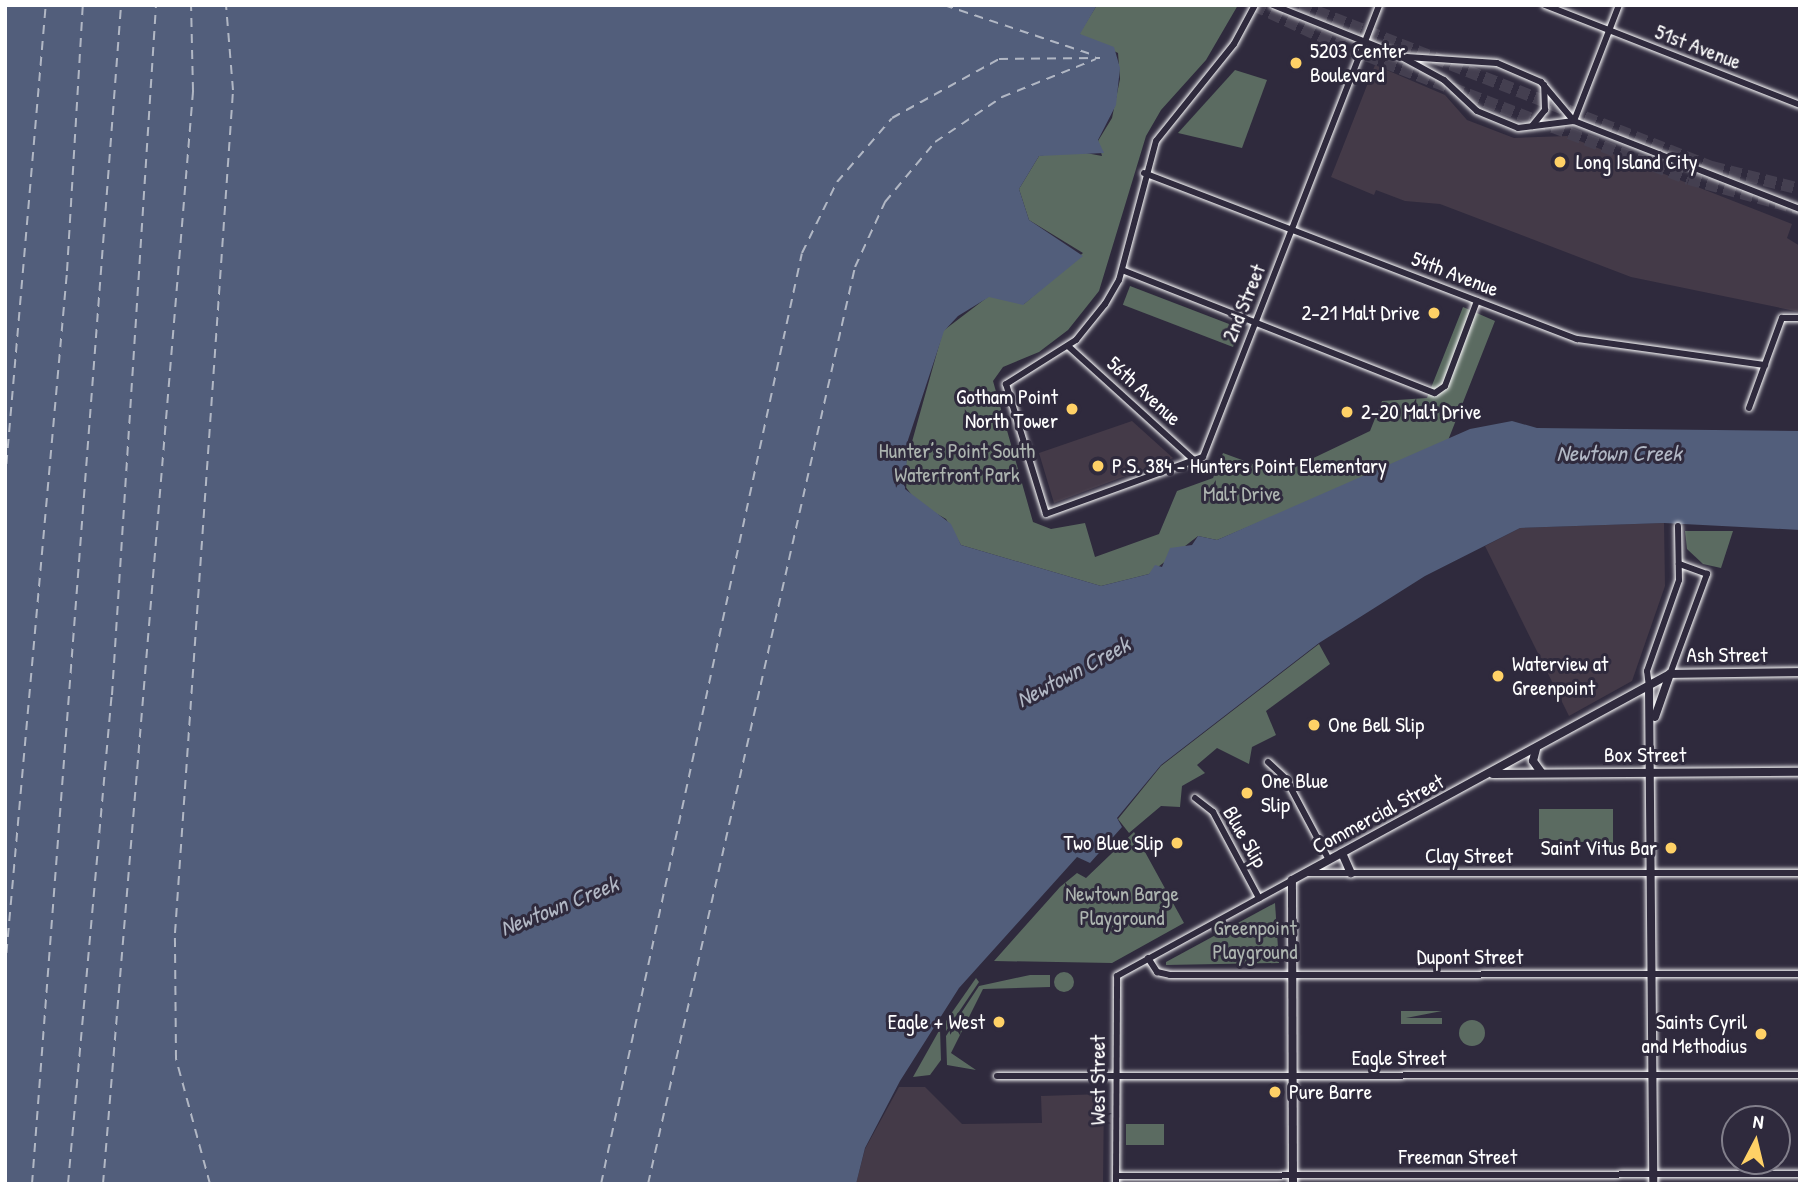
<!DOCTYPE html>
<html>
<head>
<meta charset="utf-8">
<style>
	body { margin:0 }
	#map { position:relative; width:1805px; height:1189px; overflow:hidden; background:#2f2a3d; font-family:"Patrick Hand",sans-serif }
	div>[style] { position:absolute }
	.built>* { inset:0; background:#443a48 }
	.green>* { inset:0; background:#5b6b61; transform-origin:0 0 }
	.round { border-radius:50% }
	.water>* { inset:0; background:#525e7b }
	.ferry>* { height:2px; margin-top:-1px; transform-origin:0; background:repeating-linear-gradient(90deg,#b1b7c4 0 9px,transparent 0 16px) }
	.motorway-tunnel>* { height:12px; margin-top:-6px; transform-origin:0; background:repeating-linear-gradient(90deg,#443f50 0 12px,transparent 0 18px) }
	.roads { filter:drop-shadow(0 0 2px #fff) drop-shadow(0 0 2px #fff) }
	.minor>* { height:6px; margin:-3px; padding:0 3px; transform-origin:3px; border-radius:3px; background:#2f2a3d }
	.tertiary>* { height:8px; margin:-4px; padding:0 4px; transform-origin:4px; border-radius:4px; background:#2f2a3d }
	.dots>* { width:19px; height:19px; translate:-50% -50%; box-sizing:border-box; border:4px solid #2f2a3d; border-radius:50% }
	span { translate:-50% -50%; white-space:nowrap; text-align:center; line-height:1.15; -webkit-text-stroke:6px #2f2a3d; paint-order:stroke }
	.street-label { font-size:21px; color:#fff }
	.poi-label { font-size:21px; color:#fff }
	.left { translate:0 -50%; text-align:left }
	.right { translate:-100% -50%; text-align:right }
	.park-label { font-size:21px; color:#adb5b0 }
	.water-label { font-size:23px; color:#b1b7c4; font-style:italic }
	.frame { position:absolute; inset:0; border:7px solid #fff; pointer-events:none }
	.north { position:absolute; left:1721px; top:1105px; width:70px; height:70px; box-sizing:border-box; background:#2f2a3d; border:2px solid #827f8b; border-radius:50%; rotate:7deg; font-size:19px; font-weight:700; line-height:28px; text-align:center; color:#fff }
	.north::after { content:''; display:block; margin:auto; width:24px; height:32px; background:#ffd166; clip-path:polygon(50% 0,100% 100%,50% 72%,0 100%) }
</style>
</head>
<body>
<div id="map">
	<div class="built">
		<i style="clip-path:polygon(1375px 65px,1445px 95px,1467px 120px,1514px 138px,1567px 136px,1792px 224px,1787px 238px,1800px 246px,1800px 312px,1631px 277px,1440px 204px,1405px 201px,1376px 190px,1374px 195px,1331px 177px)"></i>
		<i style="clip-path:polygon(1132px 421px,1173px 458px,1054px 503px,1039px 453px)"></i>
		<i style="clip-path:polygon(1664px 523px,1665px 586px,1632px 681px,1569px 716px,1485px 546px,1520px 528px)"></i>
		<i style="clip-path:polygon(899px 1087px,925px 1087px,962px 1124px,1042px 1123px,1041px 1096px,1104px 1094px,1103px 1184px,856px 1184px,865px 1149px)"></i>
	</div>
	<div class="green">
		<i style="clip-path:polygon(1097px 5px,1238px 5px,1206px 60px,1161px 110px,1146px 136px,1099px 291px,1068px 330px,1039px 352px,1003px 367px,993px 381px,1033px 522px,1051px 529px,1085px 523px,1095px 557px,1159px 534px,1177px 491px,1213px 478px,1223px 453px,1280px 474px,1370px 431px,1382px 401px,1427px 398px,1463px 307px,1495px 321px,1447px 443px,1217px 540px,1198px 536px,1149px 574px,1101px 586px,961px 545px,946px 519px,918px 503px,901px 481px,943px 331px,989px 296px,1024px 304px,1083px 253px,1029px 220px,1019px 189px,1039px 156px,1070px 150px,1102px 156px,1098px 141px,1112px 118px,1120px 79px,1118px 53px,1079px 34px)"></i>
		<i style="clip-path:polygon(1235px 70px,1267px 80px,1242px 148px,1178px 133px)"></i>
		<i style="left:1130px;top:286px;width:118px;height:20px;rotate:21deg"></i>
		<i style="clip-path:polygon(1685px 531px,1733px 531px,1721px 568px,1703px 564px,1687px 549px)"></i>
		<i style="clip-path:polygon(1319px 644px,1330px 664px,1266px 711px,1276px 735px,1252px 747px,1249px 764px,1217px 748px,1197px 765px,1205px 773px,1182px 786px,1180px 807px,1161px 806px,1129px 833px,1118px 819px,1161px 766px)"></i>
		<i style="clip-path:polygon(1539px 809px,1613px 809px,1613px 844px,1539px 839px)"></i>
		<i style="clip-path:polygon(1134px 832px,1184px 923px,1112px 963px,994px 961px,1060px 887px,1077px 873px,1086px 878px)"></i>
		<i style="clip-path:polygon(1275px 903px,1279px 963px,1166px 965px,1166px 962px)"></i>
		<i class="round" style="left:1054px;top:972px;width:20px;height:20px"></i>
		<i style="clip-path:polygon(1030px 975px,1050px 975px,1050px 987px,983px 989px,951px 1053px,976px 1070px,947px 1065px,946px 1036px,979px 986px)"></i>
		<i style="clip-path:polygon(976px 978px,979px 982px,946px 1031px,946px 1021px)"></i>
		<i style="clip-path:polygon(1401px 1011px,1442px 1011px,1406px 1018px,1442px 1018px,1442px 1024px,1401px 1024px)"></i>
		<i class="round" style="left:1459px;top:1020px;width:26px;height:26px"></i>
		<i style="clip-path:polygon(940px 1029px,941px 1060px,930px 1075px,913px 1077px)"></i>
		<i style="left:1164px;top:1124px;width:21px;height:38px;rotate:90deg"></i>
	</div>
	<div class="water">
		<i style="clip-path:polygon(5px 5px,1097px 5px,1080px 34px,1114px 47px,1120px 68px,1116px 105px,1098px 140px,1104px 153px,1039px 156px,1019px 189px,1029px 220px,1083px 256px,1023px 305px,989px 297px,958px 316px,944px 331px,908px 440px,905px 489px,951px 524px,961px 545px,1101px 586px,1149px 574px,1155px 565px,1162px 567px,1170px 548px,1192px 545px,1198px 536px,1217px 540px,1470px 429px,1512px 421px,1537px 428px,1800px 431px,1800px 530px,1664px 523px,1520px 528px,1425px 576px,1319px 643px,1161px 765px,1117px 818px,1122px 827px,1090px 863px,1077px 857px,959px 988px,900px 1081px,865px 1148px,856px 1184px,5px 1184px)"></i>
	</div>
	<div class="ferry">
		<i style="left:944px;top:5px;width:160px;rotate:18.5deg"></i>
		<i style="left:5px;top:480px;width:477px;rotate:-85.1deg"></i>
		<i style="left:5px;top:969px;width:701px;rotate:-84.92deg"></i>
		<i style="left:67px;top:271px;width:266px;rotate:-86.6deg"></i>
		<i style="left:32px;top:1184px;width:1182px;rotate:-85.68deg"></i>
		<i style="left:68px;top:1184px;width:491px;rotate:-84.9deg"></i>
		<i style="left:112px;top:695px;width:691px;rotate:-86.35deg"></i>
		<i style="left:103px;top:1184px;width:1097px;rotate:-85.29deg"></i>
		<i style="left:193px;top:91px;width:86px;rotate:-91.3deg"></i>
		<i style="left:210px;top:1184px;width:130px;rotate:-105.2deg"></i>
		<i style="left:176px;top:1059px;width:126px;rotate:-90.5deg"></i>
		<i style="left:175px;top:933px;width:845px;rotate:-86.06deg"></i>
		<i style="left:233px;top:90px;width:85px;rotate:-94.7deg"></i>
		<i style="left:601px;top:1184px;width:952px;rotate:-77.82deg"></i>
		<i style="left:802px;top:253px;width:79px;rotate:-63.8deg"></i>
		<i style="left:837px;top:182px;width:84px;rotate:-49.3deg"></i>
		<i style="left:892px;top:118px;width:122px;rotate:-28.9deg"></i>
		<i style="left:999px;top:59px;width:101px;rotate:-0.6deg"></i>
		<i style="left:648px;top:1184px;width:940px;rotate:-77.28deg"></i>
		<i style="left:855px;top:267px;width:72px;rotate:-65.2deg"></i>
		<i style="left:885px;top:202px;width:78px;rotate:-50.2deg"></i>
		<i style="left:935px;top:142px;width:81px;rotate:-33.9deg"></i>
		<i style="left:1002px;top:97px;width:101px;rotate:-22deg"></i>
	</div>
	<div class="motorway-tunnel">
		<i style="left:1254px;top:5px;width:89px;rotate:25.4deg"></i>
		<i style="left:1334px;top:43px;width:380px;rotate:21deg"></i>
		<i style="left:1689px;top:179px;width:115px;rotate:15.1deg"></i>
		<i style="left:1300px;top:5px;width:443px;rotate:21.5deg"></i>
		<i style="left:1712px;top:167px;width:91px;rotate:14deg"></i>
	</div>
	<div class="roads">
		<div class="minor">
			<i style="left:1255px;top:5px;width:44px;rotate:118.3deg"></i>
			<i style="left:1234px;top:44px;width:124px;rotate:128.8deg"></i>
			<i style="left:1156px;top:141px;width:144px;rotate:104.9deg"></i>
			<i style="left:1119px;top:280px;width:28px;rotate:120deg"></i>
			<i style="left:1105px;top:304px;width:46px;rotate:128.9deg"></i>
			<i style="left:1076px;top:340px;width:83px;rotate:147.8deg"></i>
			<i style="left:1006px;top:384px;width:136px;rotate:72.9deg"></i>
			<i style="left:1046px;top:514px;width:167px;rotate:-20deg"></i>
			<i style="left:1203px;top:457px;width:485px;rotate:-68.7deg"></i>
			<i style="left:1273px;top:5px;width:135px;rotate:21.8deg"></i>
			<i style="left:1398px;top:55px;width:52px;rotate:28.5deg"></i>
			<i style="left:1444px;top:80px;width:45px;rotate:43.2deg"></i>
			<i style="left:1477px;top:111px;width:44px;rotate:22.5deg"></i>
			<i style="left:1518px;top:128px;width:56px;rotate:-7.1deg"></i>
			<i style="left:1574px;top:121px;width:243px;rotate:21.3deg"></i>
			<i style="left:1545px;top:5px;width:274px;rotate:21.4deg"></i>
			<i style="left:1407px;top:57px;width:90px;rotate:3.8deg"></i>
			<i style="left:1497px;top:63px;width:48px;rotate:23.4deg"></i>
			<i style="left:1541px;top:82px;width:51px;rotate:49.8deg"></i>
			<i style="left:1574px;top:121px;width:124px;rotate:-68.8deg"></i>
			<i style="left:1532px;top:126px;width:21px;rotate:-51deg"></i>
			<i style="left:1545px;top:110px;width:25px;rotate:-92deg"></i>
			<i style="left:1144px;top:173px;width:464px;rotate:21deg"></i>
			<i style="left:1577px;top:339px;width:190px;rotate:7.9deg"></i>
			<i style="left:1122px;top:270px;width:336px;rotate:21.5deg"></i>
			<i style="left:1435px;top:393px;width:12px;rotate:-35deg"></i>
			<i style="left:1445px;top:386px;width:91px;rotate:-69.4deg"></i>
			<i style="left:1068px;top:346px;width:173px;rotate:42.2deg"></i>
			<i style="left:1749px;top:408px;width:96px;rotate:-69.9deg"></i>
			<i style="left:1782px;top:318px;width:18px"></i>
			<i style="left:1670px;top:674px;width:107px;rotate:-69.7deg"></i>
			<i style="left:1707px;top:574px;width:30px;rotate:-160deg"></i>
			<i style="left:1649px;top:687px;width:16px;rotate:-97deg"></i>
			<i style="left:1647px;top:671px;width:96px;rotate:-70.6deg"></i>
			<i style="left:1679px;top:580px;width:54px;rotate:-91.1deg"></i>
			<i style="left:1268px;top:762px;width:25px;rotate:43deg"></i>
			<i style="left:1286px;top:779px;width:92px;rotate:62deg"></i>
			<i style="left:1195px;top:798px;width:23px;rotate:38deg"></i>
			<i style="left:1213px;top:812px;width:98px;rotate:61.9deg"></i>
			<i style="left:1306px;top:873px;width:494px"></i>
			<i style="left:1148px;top:958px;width:17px;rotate:57deg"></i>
			<i style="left:1157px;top:972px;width:13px;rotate:13deg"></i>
			<i style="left:1170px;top:975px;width:630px;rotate:-0.09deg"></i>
			<i style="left:997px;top:1076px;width:803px;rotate:-0.07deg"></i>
			<i style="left:1116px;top:1176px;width:684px;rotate:-0.17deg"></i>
			<i style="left:1116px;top:1184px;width:208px;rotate:-89.7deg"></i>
			<i style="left:1117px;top:976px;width:200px;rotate:-28.7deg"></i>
		</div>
		<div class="tertiary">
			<i style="left:1649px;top:687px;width:497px;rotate:89.5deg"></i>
			<i style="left:1655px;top:717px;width:46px;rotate:-70.8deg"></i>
			<i style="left:1536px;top:749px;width:12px;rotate:104deg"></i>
			<i style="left:1533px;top:761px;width:14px;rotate:54deg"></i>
			<i style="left:1493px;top:774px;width:307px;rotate:-0.4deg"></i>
			<i style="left:1342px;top:853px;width:22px;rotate:66deg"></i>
			<i style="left:1293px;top:1184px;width:304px;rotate:-90.2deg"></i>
			<i style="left:1292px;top:880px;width:430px;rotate:-28.6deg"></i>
			<i style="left:1670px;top:674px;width:130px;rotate:-0.9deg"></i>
		</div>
	</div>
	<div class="dots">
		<i style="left:1296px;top:63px;background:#ffd166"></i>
		<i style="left:1560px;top:162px;background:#ffd166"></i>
		<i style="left:1434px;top:313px;background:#ffd166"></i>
		<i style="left:1072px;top:409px;background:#ffd166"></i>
		<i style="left:1347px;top:412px;background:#ffd166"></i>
		<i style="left:1098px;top:466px;background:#ffd166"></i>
		<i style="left:1498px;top:676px;background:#ffd166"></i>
		<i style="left:1314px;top:725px;background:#ffd166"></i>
		<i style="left:1247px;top:793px;background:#ffd166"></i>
		<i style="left:1177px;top:843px;background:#ffd166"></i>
		<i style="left:1671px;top:848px;background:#ffd166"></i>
		<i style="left:999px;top:1022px;background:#ffd166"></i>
		<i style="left:1761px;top:1034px;background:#ffd166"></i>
		<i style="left:1275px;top:1092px;background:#ffd166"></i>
	</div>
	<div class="street-label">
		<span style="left:1698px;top:47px;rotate:21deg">51st Avenue</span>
		<span style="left:1455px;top:274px;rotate:21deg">54th Avenue</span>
		<span style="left:1244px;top:303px;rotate:-68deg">2nd Street</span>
		<span style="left:1144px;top:391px;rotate:42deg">56th Avenue</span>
		<span style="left:1727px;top:655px">Ash Street</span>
		<span style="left:1645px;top:755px">Box Street</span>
		<span style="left:1378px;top:814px;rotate:-28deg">Commercial Street</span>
		<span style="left:1245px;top:837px;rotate:60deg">Blue Slip</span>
		<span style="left:1469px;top:856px">Clay Street</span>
		<span style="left:1470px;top:957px">Dupont Street</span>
		<span style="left:1399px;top:1058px">Eagle Street</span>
		<span style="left:1098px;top:1080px;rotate:-90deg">West Street</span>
		<span style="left:1458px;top:1157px">Freeman Street</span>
	</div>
	<div class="poi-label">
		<span class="left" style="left:1310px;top:63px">5203 Center<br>Boulevard</span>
		<span class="left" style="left:1576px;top:162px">Long Island City</span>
		<span class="right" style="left:1420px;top:313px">2-21 Malt Drive</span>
		<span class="right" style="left:1058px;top:409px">Gotham Point<br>North Tower</span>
		<span class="left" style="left:1361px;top:412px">2-20 Malt Drive</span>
		<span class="left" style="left:1112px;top:466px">P.S. 384 - Hunters Point Elementary</span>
		<span class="left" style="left:1512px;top:676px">Waterview at<br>Greenpoint</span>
		<span class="left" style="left:1328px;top:725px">One Bell Slip</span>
		<span class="left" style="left:1261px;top:793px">One Blue<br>Slip</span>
		<span class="right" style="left:1163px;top:843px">Two Blue Slip</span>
		<span class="right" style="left:1657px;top:848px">Saint Vitus Bar</span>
		<span class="right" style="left:985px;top:1022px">Eagle + West</span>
		<span class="right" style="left:1747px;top:1034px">Saints Cyril<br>and Methodius</span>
		<span class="left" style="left:1289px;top:1092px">Pure Barre</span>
	</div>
	<div class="park-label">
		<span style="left:957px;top:463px">Hunter’s Point South<br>Waterfront Park</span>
		<span style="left:1242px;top:494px">Malt Drive</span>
		<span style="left:1122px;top:906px">Newtown Barge<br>Playground</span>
		<span style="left:1255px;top:940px">Greenpoint<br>Playground</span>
	</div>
	<div class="water-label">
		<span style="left:1619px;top:453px">Newtown Creek</span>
		<span style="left:1073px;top:672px;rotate:-28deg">Newtown Creek</span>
		<span style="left:559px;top:906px;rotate:-22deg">Newtown Creek</span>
	</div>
	<div class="frame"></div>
	<div class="north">N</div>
</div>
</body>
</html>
